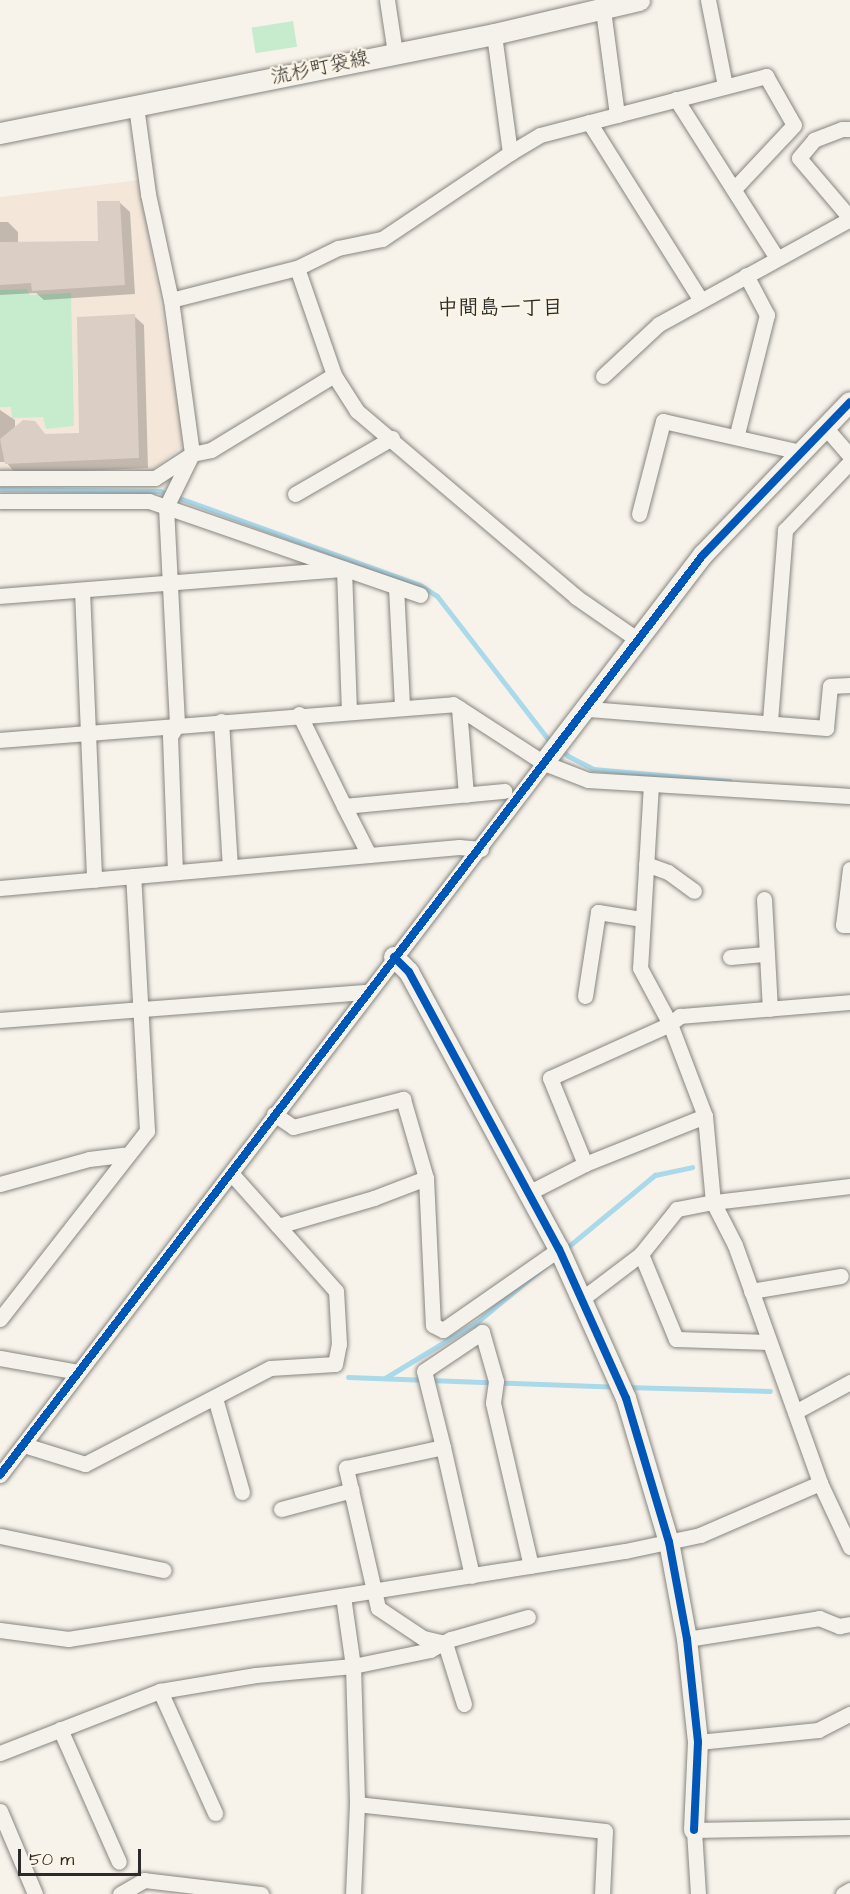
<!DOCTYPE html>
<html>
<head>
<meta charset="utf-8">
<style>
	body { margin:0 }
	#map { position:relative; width:850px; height:1894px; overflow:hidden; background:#f7f3ea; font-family:"Architects Daughter","Klee One",sans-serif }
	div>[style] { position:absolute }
	.built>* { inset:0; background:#f4e7d9 }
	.green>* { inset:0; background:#c7eccd; transform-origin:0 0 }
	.shadow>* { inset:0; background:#0003 }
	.stream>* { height:5px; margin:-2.5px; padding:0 2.5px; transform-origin:2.5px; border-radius:2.5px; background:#aad9ea }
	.building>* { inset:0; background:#dacec5 }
	.roads { filter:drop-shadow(0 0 2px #878581) drop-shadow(0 0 2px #878581) }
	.minor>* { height:15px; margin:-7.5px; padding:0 7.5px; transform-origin:7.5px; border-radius:7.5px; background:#f5f2ec }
	.tertiary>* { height:20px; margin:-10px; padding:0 10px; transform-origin:10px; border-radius:10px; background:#f5f2ec }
	.secondary>* { height:21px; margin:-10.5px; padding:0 10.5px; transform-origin:10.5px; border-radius:10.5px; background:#f5f2ec }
	.cycleway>* { height:8px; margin:-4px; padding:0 4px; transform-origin:4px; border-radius:4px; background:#0057b8 }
	span { translate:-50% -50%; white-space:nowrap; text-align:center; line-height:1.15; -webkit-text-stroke:4.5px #fcf5e5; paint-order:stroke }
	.street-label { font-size:20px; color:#2b2b2b }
	.neighbourhood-label { font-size:21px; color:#2b2b2b; font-weight:700 }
	.scale { position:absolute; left:18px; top:1849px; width:123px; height:27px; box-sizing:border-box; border:3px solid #2b2b2b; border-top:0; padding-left:8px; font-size:18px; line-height:21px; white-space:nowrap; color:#2b2b2b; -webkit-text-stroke:4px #fcf5e5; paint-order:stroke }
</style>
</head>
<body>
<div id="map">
	<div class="built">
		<i style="clip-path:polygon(139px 180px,185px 444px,150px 472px,0 472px,0 197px)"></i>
	</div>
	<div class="green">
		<i style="left:293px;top:21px;width:26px;height:42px;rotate:81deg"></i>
		<i style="clip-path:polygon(27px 289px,30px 295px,71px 293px,74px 426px,46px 429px,43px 417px,12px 418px,11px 407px,0 407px,0 290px)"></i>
	</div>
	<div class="shadow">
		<i style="clip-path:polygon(119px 202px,130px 212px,135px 294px,44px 300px,36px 293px,0 295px,0 222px,8px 222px,18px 232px,18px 244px,99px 242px)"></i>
		<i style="clip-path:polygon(134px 316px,144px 325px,148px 468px,16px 474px,6px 462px,0 462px,0 410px,15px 420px,15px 429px,34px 423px,46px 435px,80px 434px)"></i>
	</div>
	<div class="stream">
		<i style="left:0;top:489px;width:160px;rotate:0.7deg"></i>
		<i style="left:160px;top:491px;width:276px;rotate:19.9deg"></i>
		<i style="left:420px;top:585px;width:20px;rotate:33deg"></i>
		<i style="left:437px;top:596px;width:181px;rotate:52.2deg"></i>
		<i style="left:548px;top:739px;width:26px;rotate:40deg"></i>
		<i style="left:568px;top:756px;width:28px;rotate:27deg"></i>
		<i style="left:593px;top:769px;width:137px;rotate:5deg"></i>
		<i style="left:348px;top:1377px;width:268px;rotate:2.1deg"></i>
		<i style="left:385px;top:1378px;width:108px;rotate:-31.3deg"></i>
		<i style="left:477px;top:1322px;width:231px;rotate:-39.6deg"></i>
		<i style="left:655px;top:1175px;width:38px;rotate:-12deg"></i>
		<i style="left:625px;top:1387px;width:145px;rotate:1.6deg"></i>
	</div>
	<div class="building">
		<i style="clip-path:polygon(97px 201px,120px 201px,125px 285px,32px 291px,31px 283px,0 285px,0 242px,98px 241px)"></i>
		<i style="clip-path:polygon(135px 314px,139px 458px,5px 464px,0 439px,23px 420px,35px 421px,45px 434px,79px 433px,77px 317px)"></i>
	</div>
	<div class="roads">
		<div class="minor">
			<i style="left:387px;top:0;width:54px;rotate:81.4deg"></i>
			<i style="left:708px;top:0;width:88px;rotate:78.8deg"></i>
			<i style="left:603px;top:10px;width:106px;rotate:82.4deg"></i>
			<i style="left:676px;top:99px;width:188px;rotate:57.6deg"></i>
			<i style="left:136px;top:106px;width:89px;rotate:82.2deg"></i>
			<i style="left:148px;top:194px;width:108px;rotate:77.8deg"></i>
			<i style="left:171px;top:300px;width:130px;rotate:-14.3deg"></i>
			<i style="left:297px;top:268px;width:46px;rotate:-26deg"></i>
			<i style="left:338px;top:248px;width:45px;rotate:-11.6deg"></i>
			<i style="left:382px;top:239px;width:154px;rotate:-33.9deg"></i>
			<i style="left:510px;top:153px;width:120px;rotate:-97.7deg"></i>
			<i style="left:589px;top:122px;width:209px;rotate:57.9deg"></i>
			<i style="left:850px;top:129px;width:8px;rotate:180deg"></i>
			<i style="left:842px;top:129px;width:30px;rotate:159deg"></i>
			<i style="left:814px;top:140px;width:23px;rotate:130deg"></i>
			<i style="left:799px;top:158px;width:79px;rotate:49.6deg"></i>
			<i style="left:510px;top:153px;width:35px;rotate:-31deg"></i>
			<i style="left:540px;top:135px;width:234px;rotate:-14.6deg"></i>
			<i style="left:766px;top:76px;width:56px;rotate:60.3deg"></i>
			<i style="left:794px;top:125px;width:88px;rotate:133.2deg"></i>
			<i style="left:297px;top:268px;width:113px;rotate:70.9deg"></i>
			<i style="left:334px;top:375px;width:43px;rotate:57.4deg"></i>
			<i style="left:357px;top:411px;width:287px;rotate:40.3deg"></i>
			<i style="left:576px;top:597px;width:75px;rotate:34.7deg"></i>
			<i style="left:171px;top:300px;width:155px;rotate:82.2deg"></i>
			<i style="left:192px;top:454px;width:59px;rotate:116.1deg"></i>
			<i style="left:166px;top:507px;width:218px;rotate:87.1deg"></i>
			<i style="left:177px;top:725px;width:13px;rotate:122deg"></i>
			<i style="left:170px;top:736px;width:136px;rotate:87.9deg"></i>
			<i style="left:603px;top:376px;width:76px;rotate:-42.9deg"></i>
			<i style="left:659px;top:324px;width:218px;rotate:-28.8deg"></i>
			<i style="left:825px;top:427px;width:38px;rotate:49deg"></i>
			<i style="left:737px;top:434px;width:123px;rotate:-75.9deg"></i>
			<i style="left:767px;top:315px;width:45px;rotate:-117.7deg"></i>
			<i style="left:0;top:478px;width:155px"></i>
			<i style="left:155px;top:478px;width:44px;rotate:-33deg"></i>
			<i style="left:192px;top:454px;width:19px;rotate:-12deg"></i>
			<i style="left:211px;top:450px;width:144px;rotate:-31.4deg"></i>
			<i style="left:295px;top:494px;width:112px;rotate:-30deg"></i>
			<i style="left:0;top:501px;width:149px"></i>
			<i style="left:149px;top:501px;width:287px;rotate:19.1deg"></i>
			<i style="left:639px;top:514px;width:96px;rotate:-75.5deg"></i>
			<i style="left:663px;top:421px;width:141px;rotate:12.7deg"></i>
			<i style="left:396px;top:587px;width:119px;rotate:87.1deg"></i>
			<i style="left:82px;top:590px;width:290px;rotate:87.6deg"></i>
			<i style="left:0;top:596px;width:345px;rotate:-4.5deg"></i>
			<i style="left:344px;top:569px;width:141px;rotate:88deg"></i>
			<i style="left:459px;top:708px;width:87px;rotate:85.4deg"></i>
			<i style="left:589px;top:709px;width:238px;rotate:4.6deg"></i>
			<i style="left:826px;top:728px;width:42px;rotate:-84.6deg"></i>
			<i style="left:830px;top:686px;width:20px;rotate:-3deg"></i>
			<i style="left:299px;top:714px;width:102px;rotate:63.9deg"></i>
			<i style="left:221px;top:721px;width:146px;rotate:86.5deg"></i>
			<i style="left:770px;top:721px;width:192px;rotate:-85.5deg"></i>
			<i style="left:785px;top:530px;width:94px;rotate:-46.3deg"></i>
			<i style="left:0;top:740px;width:454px;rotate:-4.5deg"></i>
			<i style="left:453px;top:704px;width:108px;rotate:33deg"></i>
			<i style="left:544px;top:763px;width:47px;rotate:21.1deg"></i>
			<i style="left:588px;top:780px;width:262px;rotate:3.5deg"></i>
			<i style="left:651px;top:784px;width:184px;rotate:93.4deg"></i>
			<i style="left:640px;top:968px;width:64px;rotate:61.8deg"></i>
			<i style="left:670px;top:1024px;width:98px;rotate:69.2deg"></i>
			<i style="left:705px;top:1116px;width:86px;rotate:84.7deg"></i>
			<i style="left:713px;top:1202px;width:37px;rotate:169deg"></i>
			<i style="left:677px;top:1209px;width:58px;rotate:128.7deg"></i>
			<i style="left:641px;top:1254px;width:92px;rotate:67.6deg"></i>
			<i style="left:676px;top:1339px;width:93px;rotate:1.8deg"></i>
			<i style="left:369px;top:855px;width:55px;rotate:-117deg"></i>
			<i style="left:344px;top:806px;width:161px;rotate:-5.4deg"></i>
			<i style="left:646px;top:864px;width:23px;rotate:20deg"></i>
			<i style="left:668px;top:872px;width:32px;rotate:36deg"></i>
			<i style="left:850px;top:869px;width:56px;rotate:97.1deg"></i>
			<i style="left:843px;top:925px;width:7px"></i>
			<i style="left:0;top:888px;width:461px;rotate:-5.1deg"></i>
			<i style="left:459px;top:847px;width:22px;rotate:5deg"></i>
			<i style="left:764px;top:899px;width:110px;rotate:86.9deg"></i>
			<i style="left:730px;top:957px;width:37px;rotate:-5deg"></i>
			<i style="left:585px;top:996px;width:85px;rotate:-81.2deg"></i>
			<i style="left:598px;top:912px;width:45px;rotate:9deg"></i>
			<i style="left:0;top:1020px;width:368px;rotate:-4.4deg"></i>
			<i style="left:274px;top:1114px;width:23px;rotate:34deg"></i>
			<i style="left:293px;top:1127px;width:114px;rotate:-14.3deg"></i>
			<i style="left:403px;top:1099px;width:82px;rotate:73.8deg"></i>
			<i style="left:426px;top:1178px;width:56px;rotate:159deg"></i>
			<i style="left:374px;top:1198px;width:100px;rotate:163.7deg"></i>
			<i style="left:705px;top:1116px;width:129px;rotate:158.2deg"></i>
			<i style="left:585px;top:1164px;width:93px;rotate:-112.1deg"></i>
			<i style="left:550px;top:1078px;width:132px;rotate:-24.2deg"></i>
			<i style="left:670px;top:1024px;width:13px;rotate:-39deg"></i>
			<i style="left:680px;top:1016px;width:171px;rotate:-4.7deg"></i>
			<i style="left:426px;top:1178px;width:147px;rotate:87.3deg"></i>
			<i style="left:433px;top:1325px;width:11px;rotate:27deg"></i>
			<i style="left:443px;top:1330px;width:141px;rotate:-34.9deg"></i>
			<i style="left:0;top:1184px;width:92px;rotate:-15.7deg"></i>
			<i style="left:89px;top:1159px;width:35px;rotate:-7deg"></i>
			<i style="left:850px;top:1186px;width:138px;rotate:173.3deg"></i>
			<i style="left:713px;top:1202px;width:48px;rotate:62.9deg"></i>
			<i style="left:735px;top:1245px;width:253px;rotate:70.3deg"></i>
			<i style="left:820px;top:1483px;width:71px;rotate:64.9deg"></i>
			<i style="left:528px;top:1193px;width:64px;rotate:-27deg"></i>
			<i style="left:751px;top:1291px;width:91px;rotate:-9.5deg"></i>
			<i style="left:583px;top:1298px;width:73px;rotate:-37.2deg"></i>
			<i style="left:0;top:1319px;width:239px;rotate:-52deg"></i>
			<i style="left:147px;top:1131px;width:255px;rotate:-93.1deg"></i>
			<i style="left:0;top:1358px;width:79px;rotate:10.2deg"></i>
			<i style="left:215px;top:1398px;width:98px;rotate:74deg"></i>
			<i style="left:795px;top:1412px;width:63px;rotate:-28.6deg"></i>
			<i style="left:24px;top:1445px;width:64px;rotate:17.3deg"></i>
			<i style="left:85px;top:1464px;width:208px;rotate:-27.4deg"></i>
			<i style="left:270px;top:1368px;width:65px;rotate:-3.5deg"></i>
			<i style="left:335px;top:1364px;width:20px;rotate:-79deg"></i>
			<i style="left:339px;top:1344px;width:53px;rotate:-93.2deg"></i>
			<i style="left:336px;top:1291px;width:158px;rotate:-131.7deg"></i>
			<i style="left:443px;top:1447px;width:78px;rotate:-104deg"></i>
			<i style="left:424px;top:1371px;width:70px;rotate:-33.9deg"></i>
			<i style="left:482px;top:1332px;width:51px;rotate:74.1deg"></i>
			<i style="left:496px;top:1381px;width:22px;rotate:98deg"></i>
			<i style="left:493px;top:1403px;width:167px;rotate:76.9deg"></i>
			<i style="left:0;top:1475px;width:896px;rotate:-52.62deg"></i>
			<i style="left:281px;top:1509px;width:73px;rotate:-15deg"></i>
			<i style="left:0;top:1536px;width:167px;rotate:11.8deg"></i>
			<i style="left:343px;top:1596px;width:71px;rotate:81.9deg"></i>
			<i style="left:353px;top:1666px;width:138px;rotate:88.3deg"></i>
			<i style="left:357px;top:1804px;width:90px;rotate:92.5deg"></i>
			<i style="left:0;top:1630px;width:69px;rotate:7.5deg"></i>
			<i style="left:68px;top:1639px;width:564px;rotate:-8.98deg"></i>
			<i style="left:625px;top:1551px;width:77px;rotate:-12deg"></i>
			<i style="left:700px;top:1535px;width:131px;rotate:-23.4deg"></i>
			<i style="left:687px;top:1639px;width:134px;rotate:-9deg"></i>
			<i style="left:819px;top:1618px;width:22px;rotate:22deg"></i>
			<i style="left:839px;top:1626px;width:11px;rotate:-10deg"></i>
			<i style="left:160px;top:1691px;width:134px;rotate:65.7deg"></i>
			<i style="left:464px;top:1704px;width:64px;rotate:-107.3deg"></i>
			<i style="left:445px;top:1643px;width:23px;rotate:-167deg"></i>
			<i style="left:423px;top:1638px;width:54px;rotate:-146.3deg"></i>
			<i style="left:378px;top:1608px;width:144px;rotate:-102.9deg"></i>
			<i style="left:346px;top:1468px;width:99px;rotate:-12.2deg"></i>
			<i style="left:443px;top:1447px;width:132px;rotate:77.3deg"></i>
			<i style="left:60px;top:1729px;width:145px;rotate:66.1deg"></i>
			<i style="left:698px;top:1742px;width:121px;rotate:-5.7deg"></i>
			<i style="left:818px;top:1730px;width:36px;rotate:-27deg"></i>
			<i style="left:0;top:1753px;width:172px;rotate:-21.2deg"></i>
			<i style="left:160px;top:1691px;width:97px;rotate:-9.5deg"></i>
			<i style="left:256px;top:1675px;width:97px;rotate:-5.3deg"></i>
			<i style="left:353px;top:1666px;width:79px;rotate:-11.7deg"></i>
			<i style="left:430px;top:1650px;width:24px;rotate:-28deg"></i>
			<i style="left:451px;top:1639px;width:80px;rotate:-15.9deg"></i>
			<i style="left:357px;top:1804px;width:249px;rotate:6.2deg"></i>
			<i style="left:605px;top:1831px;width:63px;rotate:92.7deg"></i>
			<i style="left:0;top:1811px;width:90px;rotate:67.1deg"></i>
			<i style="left:120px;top:1894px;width:28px;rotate:-30deg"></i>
			<i style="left:144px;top:1880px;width:118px;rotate:6.8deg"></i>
			<i style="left:698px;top:1894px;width:64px;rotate:-93.6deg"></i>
			<i style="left:694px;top:1830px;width:156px;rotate:-1.1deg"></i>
			<i style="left:843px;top:1894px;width:8px;rotate:-30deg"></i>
		</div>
		<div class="tertiary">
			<i style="left:544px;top:763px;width:262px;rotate:-52.6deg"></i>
			<i style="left:703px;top:555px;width:212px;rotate:-46.1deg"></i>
			<i style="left:394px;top:957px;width:21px;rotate:45deg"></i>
			<i style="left:409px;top:972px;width:315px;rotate:61.6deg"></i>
			<i style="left:559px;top:1249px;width:163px;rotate:65.8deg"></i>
			<i style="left:626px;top:1398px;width:150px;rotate:73.4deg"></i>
			<i style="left:669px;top:1542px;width:99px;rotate:79.5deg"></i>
			<i style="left:687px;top:1639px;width:104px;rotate:83.9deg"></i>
			<i style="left:698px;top:1742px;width:88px;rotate:92.6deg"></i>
		</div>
		<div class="secondary">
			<i style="left:0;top:133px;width:504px;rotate:-11.33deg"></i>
			<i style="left:494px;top:34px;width:149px;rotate:-13.2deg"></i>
		</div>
	</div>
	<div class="cycleway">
		<i style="left:394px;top:957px;width:21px;rotate:45deg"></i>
		<i style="left:409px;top:972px;width:315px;rotate:61.6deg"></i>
		<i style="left:559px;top:1249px;width:163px;rotate:65.8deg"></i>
		<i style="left:626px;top:1398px;width:150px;rotate:73.4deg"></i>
		<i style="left:669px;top:1542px;width:99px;rotate:79.5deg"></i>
		<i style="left:687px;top:1639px;width:104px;rotate:83.9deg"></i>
		<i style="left:698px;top:1742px;width:88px;rotate:92.6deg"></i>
		<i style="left:0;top:1475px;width:1158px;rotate:-52.62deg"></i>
		<i style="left:703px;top:555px;width:212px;rotate:-46.1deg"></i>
	</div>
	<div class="street-label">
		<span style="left:320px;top:68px;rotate:-12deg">流杉町袋線</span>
	</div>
	<div class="neighbourhood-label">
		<span style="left:500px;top:308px">中間島一丁目</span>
	</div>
	<div class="scale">50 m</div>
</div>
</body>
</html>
